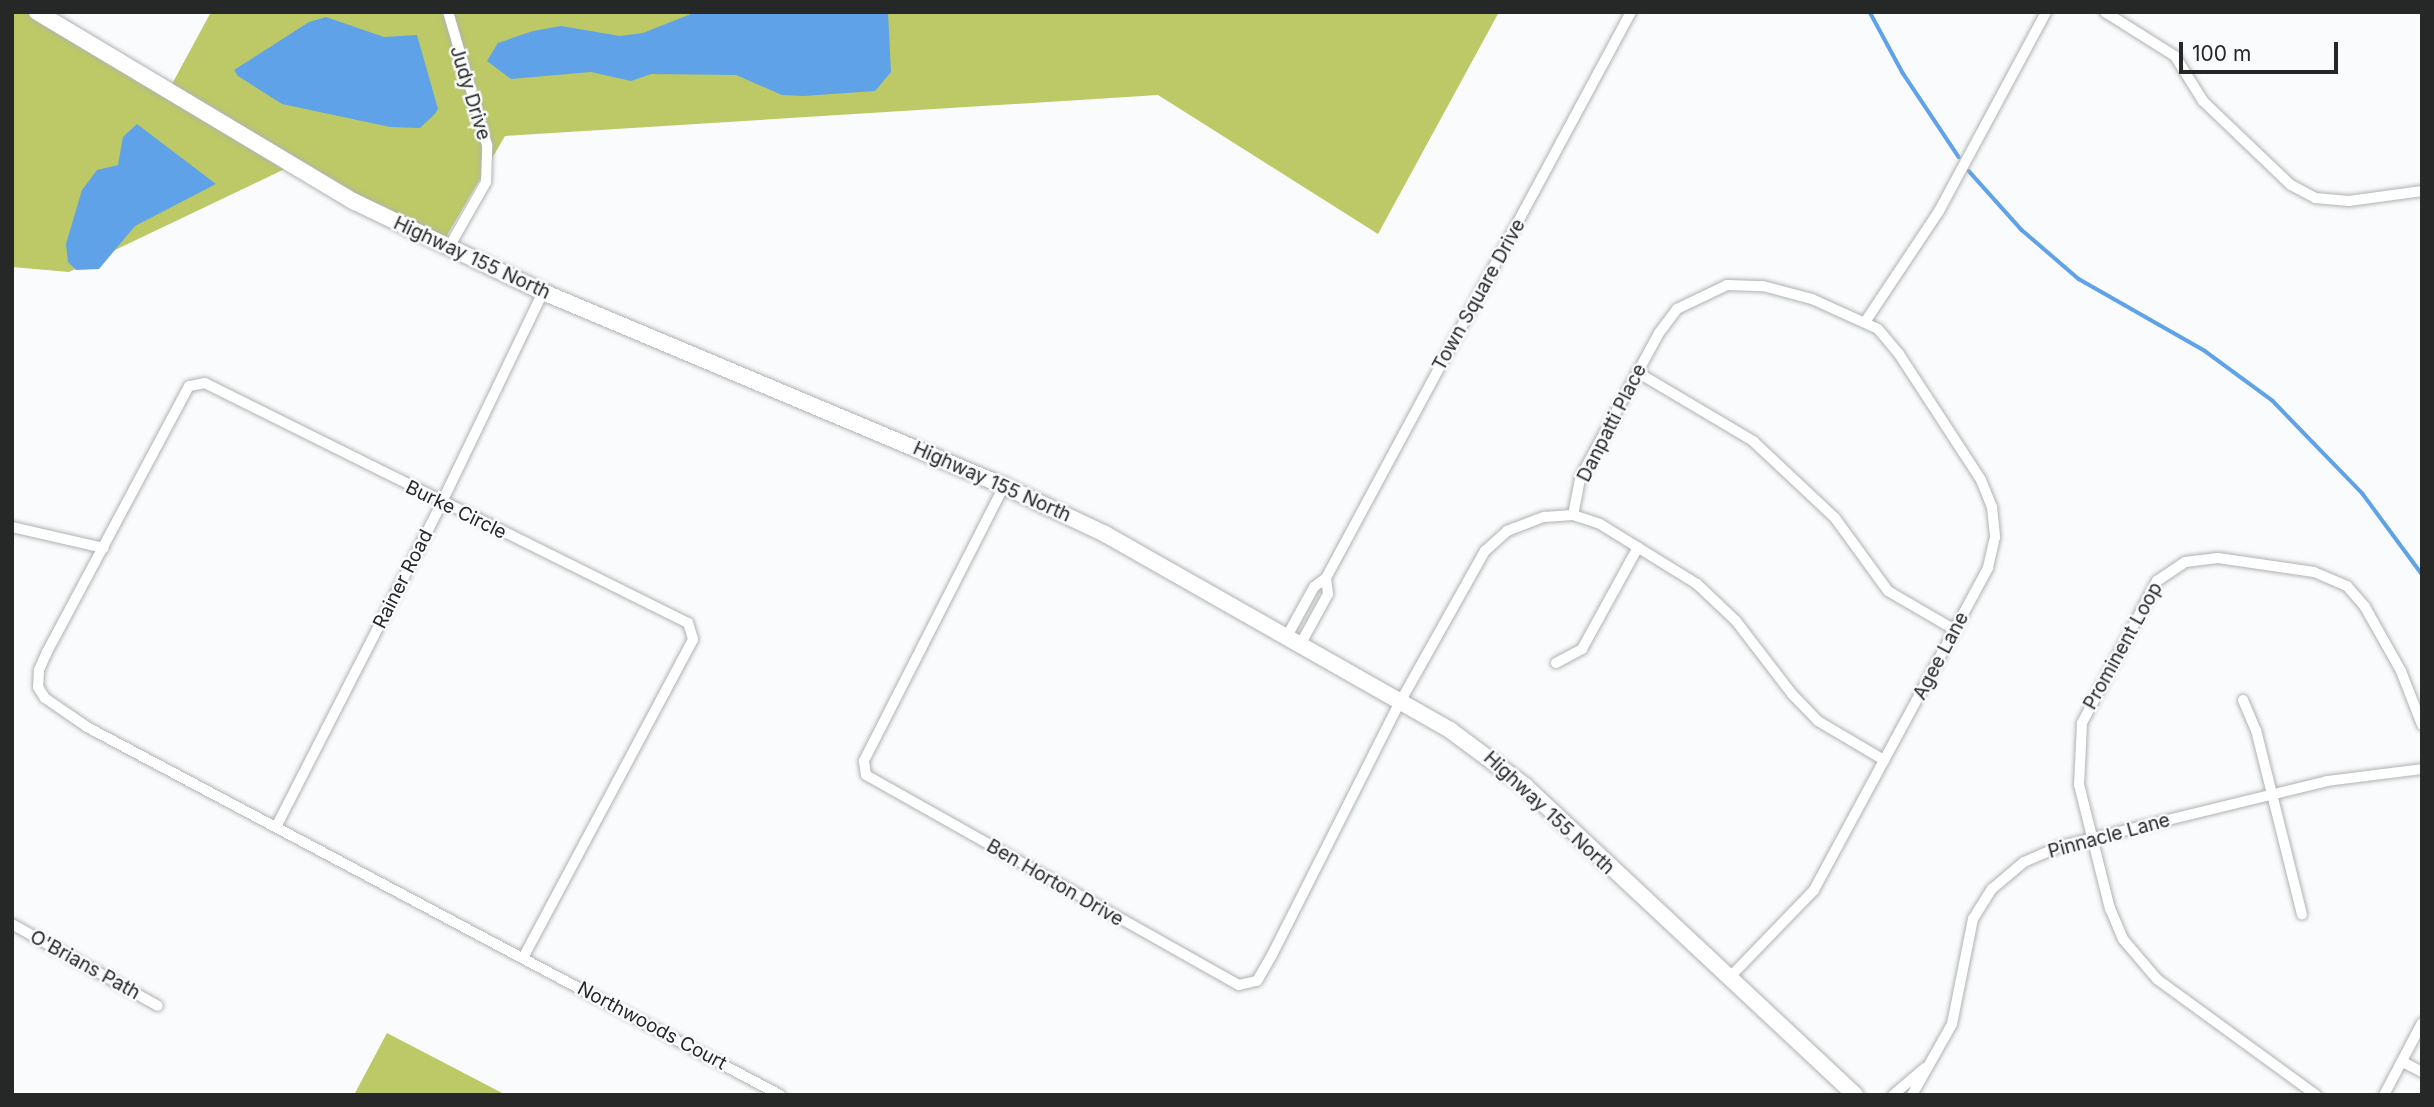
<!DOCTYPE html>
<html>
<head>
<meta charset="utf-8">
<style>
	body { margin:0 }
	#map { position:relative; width:2434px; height:1107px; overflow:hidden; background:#f9fbfc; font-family:Inter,sans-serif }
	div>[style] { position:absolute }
	.forest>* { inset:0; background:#bdc966 }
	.water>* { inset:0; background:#5fa2e7 }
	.stream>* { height:3.5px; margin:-1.75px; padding:0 1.75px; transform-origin:1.75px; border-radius:1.75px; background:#5fa2e7 }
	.roads { filter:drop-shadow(0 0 2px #b0b2b3) drop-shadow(0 0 2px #b0b2b3) }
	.minor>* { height:10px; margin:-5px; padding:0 5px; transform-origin:5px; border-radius:5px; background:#fff }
	.secondary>* { height:16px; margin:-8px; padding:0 8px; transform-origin:8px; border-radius:8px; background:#fff }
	span { translate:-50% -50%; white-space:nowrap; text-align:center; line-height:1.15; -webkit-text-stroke:5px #f9fbfc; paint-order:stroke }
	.street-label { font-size:19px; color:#262727 }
	.frame { position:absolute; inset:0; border:14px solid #262727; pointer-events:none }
	.scale { position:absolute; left:2179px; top:42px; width:159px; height:32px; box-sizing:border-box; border:4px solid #262727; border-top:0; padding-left:9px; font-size:21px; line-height:24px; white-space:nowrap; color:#262727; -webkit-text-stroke:5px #f9fbfc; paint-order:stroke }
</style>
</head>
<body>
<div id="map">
	<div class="forest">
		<i style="clip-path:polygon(12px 12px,42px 12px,166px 95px,211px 12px,1499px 12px,1378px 234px,1158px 95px,505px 136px,445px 239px,291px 166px,69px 272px,12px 267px)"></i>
		<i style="clip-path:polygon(387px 1033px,506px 1095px,354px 1095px)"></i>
	</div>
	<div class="water">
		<i style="clip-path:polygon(696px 12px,888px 12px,891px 72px,875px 91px,803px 96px,782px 95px,736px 75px,651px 74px,631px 81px,591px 72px,511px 79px,487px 61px,498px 43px,533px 31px,561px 26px,620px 36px,643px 33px)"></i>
		<i style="clip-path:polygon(326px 17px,384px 37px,417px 35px,438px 109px,435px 114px,420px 128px,390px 127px,282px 104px,238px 76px,234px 70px,309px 22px)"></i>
		<i style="clip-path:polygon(137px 124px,216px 184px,135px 226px,99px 269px,76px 270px,68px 262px,66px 244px,82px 190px,97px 170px,118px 165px,123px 137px)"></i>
	</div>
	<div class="stream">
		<i style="left:1665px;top:12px;width:61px"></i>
		<i style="left:1870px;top:12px;width:69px;rotate:61.6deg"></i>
		<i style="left:1903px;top:73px;width:101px;rotate:56.3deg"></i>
		<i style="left:1969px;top:171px;width:79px;rotate:48.1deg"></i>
		<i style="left:2022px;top:230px;width:75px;rotate:40.7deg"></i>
		<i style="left:2079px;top:279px;width:145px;rotate:29.7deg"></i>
		<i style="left:2205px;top:351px;width:84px;rotate:36.3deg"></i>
		<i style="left:2273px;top:401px;width:129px;rotate:45.9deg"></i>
		<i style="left:2363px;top:494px;width:99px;rotate:53.6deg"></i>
	</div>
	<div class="roads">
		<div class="minor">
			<i style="left:2105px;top:12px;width:83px;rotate:32.2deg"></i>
			<i style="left:2175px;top:56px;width:53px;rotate:58.1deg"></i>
			<i style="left:2203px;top:101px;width:122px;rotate:43.7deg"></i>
			<i style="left:2291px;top:185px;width:27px;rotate:28deg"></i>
			<i style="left:2315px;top:198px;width:34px;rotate:5deg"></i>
			<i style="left:2349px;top:201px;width:74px;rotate:-7.8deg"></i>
			<i style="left:448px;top:249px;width:77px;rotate:-60.4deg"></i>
			<i style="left:486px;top:182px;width:37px;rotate:-88deg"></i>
			<i style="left:487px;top:145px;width:139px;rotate:-106.3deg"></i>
			<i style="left:1865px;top:322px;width:133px;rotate:-56.3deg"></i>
			<i style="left:1939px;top:211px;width:226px;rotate:-61.7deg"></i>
			<i style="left:1637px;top:372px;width:135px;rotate:30.7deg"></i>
			<i style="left:1753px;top:441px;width:112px;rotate:43.2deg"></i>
			<i style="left:1835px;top:518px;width:90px;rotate:54deg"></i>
			<i style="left:1888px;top:591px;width:78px;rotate:30.2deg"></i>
			<i style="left:1004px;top:486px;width:309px;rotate:117deg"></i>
			<i style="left:864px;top:761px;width:14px;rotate:82deg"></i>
			<i style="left:866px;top:775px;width:428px;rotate:29.4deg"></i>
			<i style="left:1239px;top:985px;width:18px;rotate:-13deg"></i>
			<i style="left:1257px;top:981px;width:30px;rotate:-60deg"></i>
			<i style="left:1272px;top:955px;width:281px;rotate:-63.2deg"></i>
			<i style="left:1399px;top:704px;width:176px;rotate:-60.7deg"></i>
			<i style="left:1485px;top:551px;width:30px;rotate:-42deg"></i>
			<i style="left:1507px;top:531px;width:40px;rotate:-21deg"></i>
			<i style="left:1544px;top:517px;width:29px;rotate:-4deg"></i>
			<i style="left:1573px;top:515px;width:38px;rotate:-79deg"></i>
			<i style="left:1580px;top:478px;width:165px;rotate:-61.4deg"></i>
			<i style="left:1659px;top:333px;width:30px;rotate:-53deg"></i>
			<i style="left:1677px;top:309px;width:55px;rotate:-25.6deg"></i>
			<i style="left:1727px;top:285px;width:36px;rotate:2deg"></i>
			<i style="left:1763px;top:286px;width:51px;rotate:14.9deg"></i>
			<i style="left:1812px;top:299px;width:72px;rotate:24.4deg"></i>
			<i style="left:1878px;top:329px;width:33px;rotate:50deg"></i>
			<i style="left:1899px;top:354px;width:150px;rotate:56.9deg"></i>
			<i style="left:1981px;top:480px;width:29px;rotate:68deg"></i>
			<i style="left:1992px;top:507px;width:30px;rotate:84deg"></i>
			<i style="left:1995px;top:537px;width:32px;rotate:103deg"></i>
			<i style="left:1988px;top:568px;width:366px;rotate:118.4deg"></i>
			<i style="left:1814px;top:890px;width:122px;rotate:134deg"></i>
			<i style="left:1573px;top:515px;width:28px;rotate:18deg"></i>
			<i style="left:1600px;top:524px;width:114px;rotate:31.7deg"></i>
			<i style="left:1697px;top:584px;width:54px;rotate:43.5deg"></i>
			<i style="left:1736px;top:621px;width:92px;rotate:52.5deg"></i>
			<i style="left:1792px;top:694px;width:37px;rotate:46deg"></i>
			<i style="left:1818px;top:721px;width:77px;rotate:30.6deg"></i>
			<i style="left:12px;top:527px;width:94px;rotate:12.9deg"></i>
			<i style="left:1286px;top:638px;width:58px;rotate:-61.2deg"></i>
			<i style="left:1314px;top:587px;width:15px;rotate:-37deg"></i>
			<i style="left:1326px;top:578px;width:643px;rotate:-61.68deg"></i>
			<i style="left:1300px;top:645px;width:58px;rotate:-61.2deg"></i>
			<i style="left:1328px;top:594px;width:16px;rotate:-97deg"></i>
			<i style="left:1556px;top:663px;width:30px;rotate:-28deg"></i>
			<i style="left:1582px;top:649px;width:116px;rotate:-61.2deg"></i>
			<i style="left:2243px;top:700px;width:33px;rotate:67deg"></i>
			<i style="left:2256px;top:730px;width:190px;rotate:76deg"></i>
			<i style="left:276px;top:827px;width:363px;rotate:-62.9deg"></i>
			<i style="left:441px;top:504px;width:235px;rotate:-64.3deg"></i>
			<i style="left:12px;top:924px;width:167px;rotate:29.3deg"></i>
			<i style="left:524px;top:956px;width:359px;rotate:-61.9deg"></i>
			<i style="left:693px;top:639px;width:17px;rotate:-107deg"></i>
			<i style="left:688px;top:623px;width:539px;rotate:-153.58deg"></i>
			<i style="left:205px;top:383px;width:16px;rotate:169deg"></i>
			<i style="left:189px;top:386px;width:302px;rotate:118.1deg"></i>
			<i style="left:47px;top:652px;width:20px;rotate:114deg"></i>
			<i style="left:39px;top:670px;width:17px;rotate:93deg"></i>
			<i style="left:38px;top:687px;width:13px;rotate:58deg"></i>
			<i style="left:45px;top:698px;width:51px;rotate:34.6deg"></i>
			<i style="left:87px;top:727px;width:785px;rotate:27.97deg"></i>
			<i style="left:2403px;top:1062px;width:21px;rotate:28deg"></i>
			<i style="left:1893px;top:1095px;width:42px;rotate:-40.2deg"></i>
			<i style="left:1912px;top:1095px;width:81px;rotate:-60.6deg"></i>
			<i style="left:1952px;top:1024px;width:107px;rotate:-78.7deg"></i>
			<i style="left:1973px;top:919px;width:36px;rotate:-58deg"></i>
			<i style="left:1992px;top:889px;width:42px;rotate:-40.2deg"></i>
			<i style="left:2024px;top:862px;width:40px;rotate:-23.4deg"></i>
			<i style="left:2061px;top:846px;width:274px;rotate:-13.7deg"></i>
			<i style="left:2327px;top:781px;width:96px;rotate:-7.2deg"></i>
			<i style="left:2316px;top:1095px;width:197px;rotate:-143.9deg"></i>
			<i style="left:2157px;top:979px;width:52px;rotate:-130.4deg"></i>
			<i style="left:2123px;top:939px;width:33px;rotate:-113deg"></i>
			<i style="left:2110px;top:909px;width:128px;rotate:-104deg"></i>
			<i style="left:2079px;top:785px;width:62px;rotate:-87.2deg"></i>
			<i style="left:2082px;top:723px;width:161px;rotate:-62.2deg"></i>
			<i style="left:2157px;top:581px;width:34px;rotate:-34deg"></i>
			<i style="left:2185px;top:562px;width:33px;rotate:-7deg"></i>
			<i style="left:2218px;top:558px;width:97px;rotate:8.3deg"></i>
			<i style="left:2314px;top:572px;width:36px;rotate:23deg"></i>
			<i style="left:2347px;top:586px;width:28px;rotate:49deg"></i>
			<i style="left:2365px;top:607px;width:73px;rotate:60.6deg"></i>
			<i style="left:2401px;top:671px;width:58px;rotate:68.7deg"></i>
			<i style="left:2384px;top:1095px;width:81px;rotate:-62.2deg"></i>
		</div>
		<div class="secondary">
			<i style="left:37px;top:12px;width:370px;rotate:30.9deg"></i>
			<i style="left:355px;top:202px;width:208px;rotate:25.6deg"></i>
			<i style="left:543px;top:292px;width:500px;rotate:22.82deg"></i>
			<i style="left:1004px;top:486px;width:112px;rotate:25.4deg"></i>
			<i style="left:1105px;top:534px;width:397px;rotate:29.6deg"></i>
			<i style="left:1450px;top:730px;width:94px;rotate:36.7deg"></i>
			<i style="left:1525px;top:786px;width:452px;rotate:43.1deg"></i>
		</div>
	</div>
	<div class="street-label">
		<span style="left:470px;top:93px;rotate:73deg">Judy Drive</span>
		<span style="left:472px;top:258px;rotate:25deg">Highway 155 North</span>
		<span style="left:1479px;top:295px;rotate:-61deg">Town Square Drive</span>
		<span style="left:1612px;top:423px;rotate:-63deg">Danpatti Place</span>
		<span style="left:992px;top:482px;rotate:24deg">Highway 155 North</span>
		<span style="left:456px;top:510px;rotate:26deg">Burke Circle</span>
		<span style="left:403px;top:579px;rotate:-63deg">Rainer Road</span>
		<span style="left:2123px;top:646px;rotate:-61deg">Prominent Loop</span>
		<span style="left:1941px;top:656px;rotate:-62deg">Agee Lane</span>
		<span style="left:1549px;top:813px;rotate:43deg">Highway 155 North</span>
		<span style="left:2109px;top:836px;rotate:-15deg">Pinnacle Lane</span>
		<span style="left:1055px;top:883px;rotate:30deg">Ben Horton Drive</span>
		<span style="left:85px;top:965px;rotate:29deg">O'Brians Path</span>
		<span style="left:652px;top:1026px;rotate:28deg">Northwoods Court</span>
	</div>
	<div class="frame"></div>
	<div class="scale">100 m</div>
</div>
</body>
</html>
